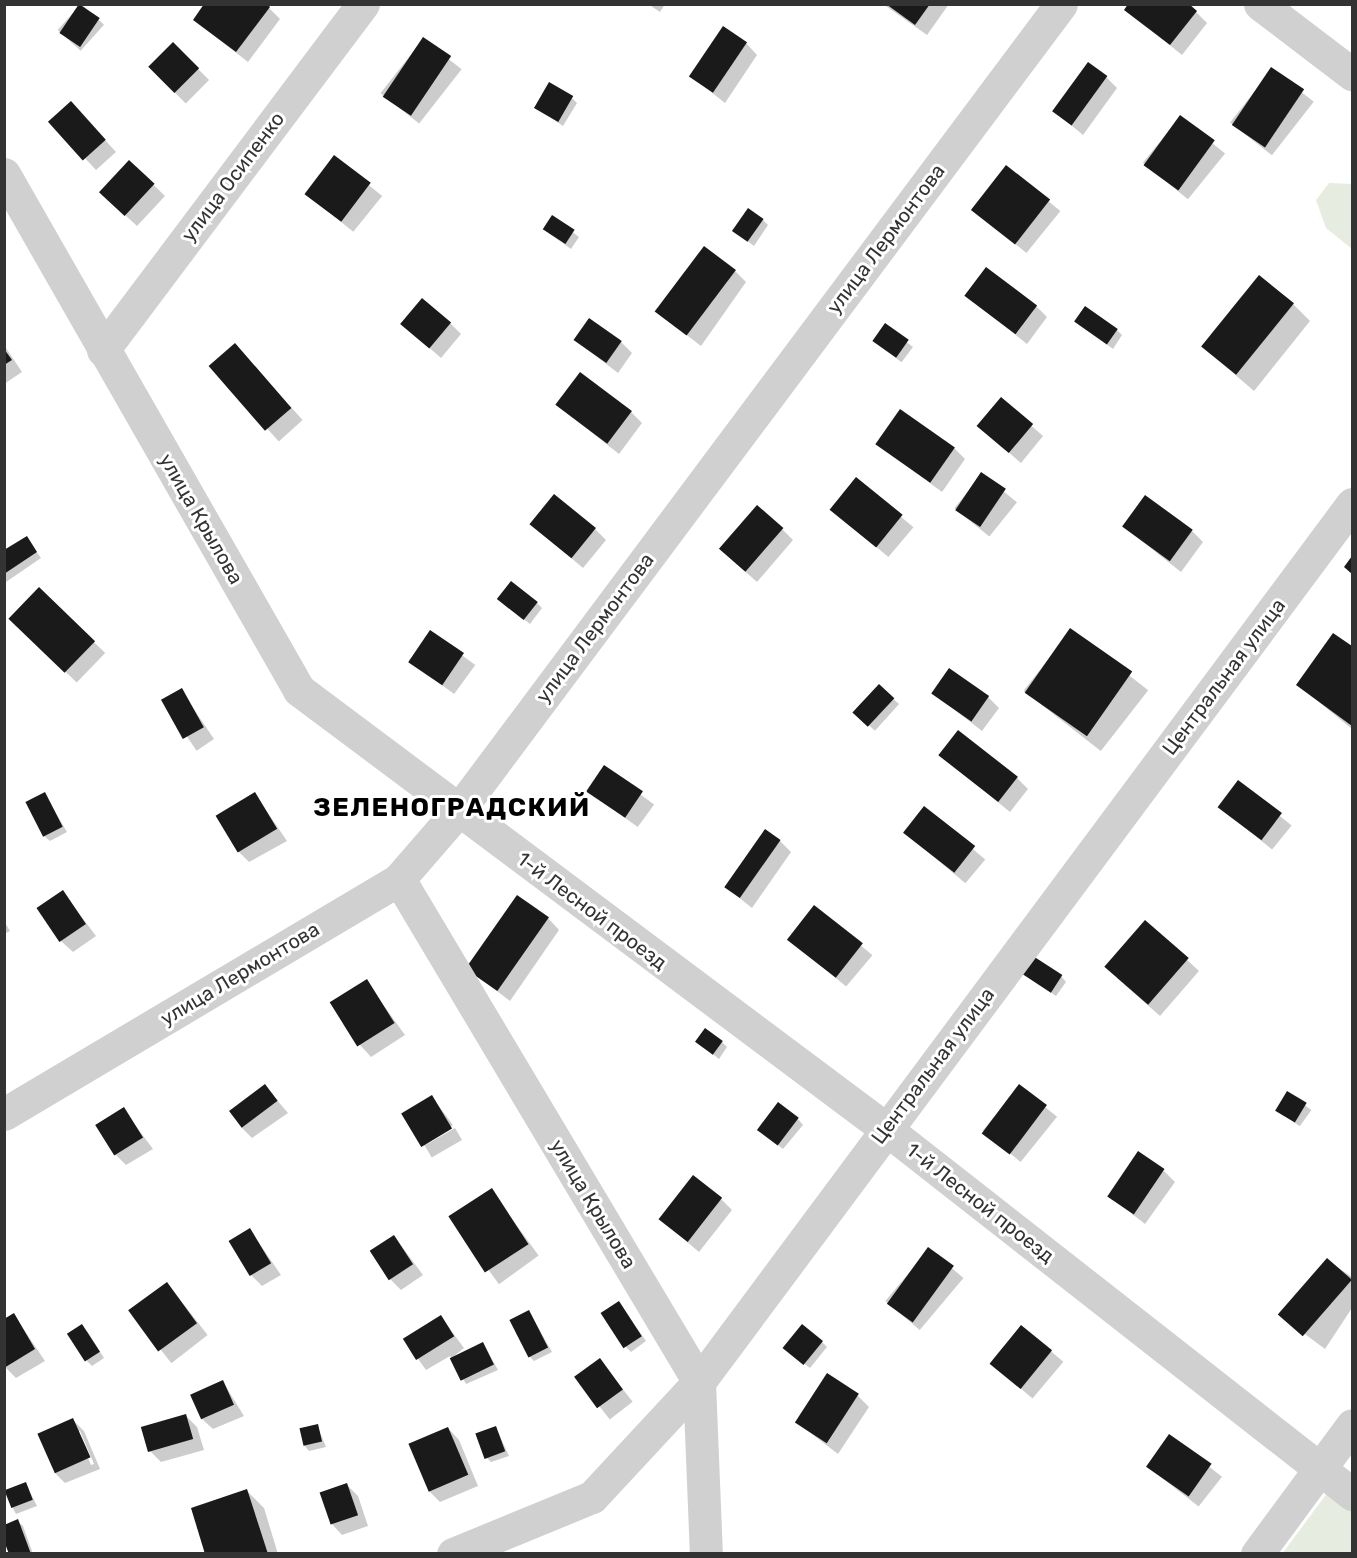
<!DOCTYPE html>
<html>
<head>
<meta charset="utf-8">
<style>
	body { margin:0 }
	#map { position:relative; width:1357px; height:1558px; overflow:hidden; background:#fff; font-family:Rubik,sans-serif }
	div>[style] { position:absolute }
	.green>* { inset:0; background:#e6ecdf }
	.shadow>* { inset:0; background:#0003; transform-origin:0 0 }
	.building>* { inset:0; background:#1a1a1a; transform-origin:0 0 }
	.minor>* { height:33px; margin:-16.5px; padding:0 16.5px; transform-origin:16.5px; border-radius:16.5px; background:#d0d0d0 }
	.tertiary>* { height:33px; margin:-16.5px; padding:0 16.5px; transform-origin:16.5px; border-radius:16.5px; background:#d0d0d0 }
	span { translate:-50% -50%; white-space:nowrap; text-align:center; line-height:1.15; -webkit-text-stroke:6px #fff; paint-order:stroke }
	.street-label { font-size:20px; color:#333 }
	.district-label { font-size:26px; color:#000; font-weight:700; letter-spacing:1.5px }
	.frame { position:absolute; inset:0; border:6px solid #333; pointer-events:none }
</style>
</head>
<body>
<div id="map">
	<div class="green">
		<i style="clip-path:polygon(1329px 183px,1352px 184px,1352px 249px,1326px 228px,1316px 200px)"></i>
		<i style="clip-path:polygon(1328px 1492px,1352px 1510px,1352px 1553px,1282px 1554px)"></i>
	</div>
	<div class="shadow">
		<i style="left:81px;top:4px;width:31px;height:35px;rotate:42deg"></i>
		<i style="clip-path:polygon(648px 4px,665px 4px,660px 12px)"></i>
		<i style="clip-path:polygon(883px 4px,949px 4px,927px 35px)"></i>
		<i style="clip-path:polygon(269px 8px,280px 19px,248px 62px,194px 20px)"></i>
		<i style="clip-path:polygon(1126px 10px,1196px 12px,1207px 23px,1182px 55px)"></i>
		<i style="left:423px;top:39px;width:49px;height:69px;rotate:38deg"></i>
		<i style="clip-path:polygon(746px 43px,757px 55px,725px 103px,692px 77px)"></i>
		<i style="left:173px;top:44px;width:51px;height:33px;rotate:45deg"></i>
		<i style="left:1272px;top:69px;width:53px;height:68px;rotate:38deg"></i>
		<i style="clip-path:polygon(1106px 77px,1117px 88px,1083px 135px,1054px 111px)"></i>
		<i style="clip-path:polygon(572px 98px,577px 103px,563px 126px,536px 108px)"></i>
		<i style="clip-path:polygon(82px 115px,116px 152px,96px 170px,51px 122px)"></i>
		<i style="left:1180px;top:117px;width:58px;height:59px;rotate:39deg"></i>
		<i style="left:334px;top:157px;width:62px;height:46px;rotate:39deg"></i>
		<i style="clip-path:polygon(130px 162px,165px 196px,137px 226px,113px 204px)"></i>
		<i style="left:1006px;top:167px;width:70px;height:54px;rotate:39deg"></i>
		<i style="clip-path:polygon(553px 217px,579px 237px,571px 249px,550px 234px)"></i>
		<i style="clip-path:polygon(763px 220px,768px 225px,754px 246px,734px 231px)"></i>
		<i style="clip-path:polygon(735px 271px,746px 282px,701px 346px,658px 313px)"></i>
		<i style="clip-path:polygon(967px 296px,1036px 306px,1047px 317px,1027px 344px)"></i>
		<i style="clip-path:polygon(1293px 304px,1310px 321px,1254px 391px,1203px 347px)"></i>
		<i style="clip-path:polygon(450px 323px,461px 334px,441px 358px,402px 324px)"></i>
		<i style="left:885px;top:326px;width:35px;height:19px;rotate:37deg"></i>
		<i style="clip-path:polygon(1081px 326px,1117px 330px,1122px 335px,1113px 349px)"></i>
		<i style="clip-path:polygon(575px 340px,621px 342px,632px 353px,618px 373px)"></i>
		<i style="clip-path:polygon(4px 345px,22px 372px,4px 384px)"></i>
		<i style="left:235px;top:345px;width:101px;height:32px;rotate:48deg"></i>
		<i style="clip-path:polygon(1001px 399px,1043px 436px,1021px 463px,991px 437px)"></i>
		<i style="clip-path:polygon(557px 405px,631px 412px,642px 423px,619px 454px)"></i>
		<i style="clip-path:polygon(877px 444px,954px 448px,965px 459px,942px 492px)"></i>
		<i style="left:982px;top:474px;width:45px;height:44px;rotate:39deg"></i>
		<i style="left:856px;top:479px;width:75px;height:39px;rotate:40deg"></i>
		<i style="clip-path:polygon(532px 525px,595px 529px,606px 540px,583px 568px)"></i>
		<i style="clip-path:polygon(1124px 527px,1192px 531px,1203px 542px,1181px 572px)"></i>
		<i style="clip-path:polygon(782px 529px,793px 540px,757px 582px,732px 560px)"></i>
		<i style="clip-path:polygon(26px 538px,41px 558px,6px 582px,4px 552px)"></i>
		<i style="left:39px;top:589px;width:92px;height:41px;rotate:44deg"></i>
		<i style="clip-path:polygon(537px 603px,542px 608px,530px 624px,504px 604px)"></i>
		<i style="left:1071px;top:630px;width:98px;height:77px;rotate:38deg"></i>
		<i style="left:430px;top:632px;width:56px;height:36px;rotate:36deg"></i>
		<i style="clip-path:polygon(1334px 635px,1352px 648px,1352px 729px,1298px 685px)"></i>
		<i style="left:879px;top:686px;width:27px;height:36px;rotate:42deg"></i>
		<i style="left:181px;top:690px;width:59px;height:21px;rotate:56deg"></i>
		<i style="clip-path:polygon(933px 693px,988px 697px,999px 708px,982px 731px)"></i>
		<i style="clip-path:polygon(940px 755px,1017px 778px,1028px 789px,1010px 812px)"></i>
		<i style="left:604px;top:768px;width:62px;height:28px;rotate:36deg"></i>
		<i style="left:1238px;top:782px;width:69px;height:31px;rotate:39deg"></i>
		<i style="clip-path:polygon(45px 794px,67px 832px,50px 841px,44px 836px)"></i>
		<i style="clip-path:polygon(255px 794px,287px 841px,249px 862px,238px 851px)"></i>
		<i style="left:924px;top:808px;width:80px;height:31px;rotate:40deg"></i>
		<i style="clip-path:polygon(780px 841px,791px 852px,752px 908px,727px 888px)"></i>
		<i style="clip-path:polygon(63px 892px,96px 936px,73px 952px,61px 941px)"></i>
		<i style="left:815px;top:907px;width:75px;height:41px;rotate:40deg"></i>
		<i style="clip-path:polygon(548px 918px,559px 930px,510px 1001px,468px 969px)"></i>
		<i style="clip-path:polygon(4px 921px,10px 931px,4px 934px)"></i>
		<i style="clip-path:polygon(1146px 922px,1199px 971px,1160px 1016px,1117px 978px)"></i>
		<i style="clip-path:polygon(1061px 976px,1066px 982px,1056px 996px,1029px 978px)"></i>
		<i style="clip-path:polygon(366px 981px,405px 1035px,371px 1057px,360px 1045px)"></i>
		<i style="clip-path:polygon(697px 1042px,722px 1042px,727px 1047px,719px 1059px)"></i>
		<i style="clip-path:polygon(265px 1086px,288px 1113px,252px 1138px,241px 1127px)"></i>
		<i style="left:1019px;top:1086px;width:49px;height:58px;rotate:39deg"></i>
		<i style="left:1288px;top:1093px;width:29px;height:20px;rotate:36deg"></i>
		<i style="clip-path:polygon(432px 1097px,453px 1125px,424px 1146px,404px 1114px)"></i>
		<i style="clip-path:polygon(123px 1109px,153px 1149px,126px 1165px,115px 1154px)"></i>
		<i style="clip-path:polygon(798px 1119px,803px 1125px,783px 1149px,764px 1134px)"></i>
		<i style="left:455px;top:1128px;width:14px;height:35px;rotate:60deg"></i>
		<i style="clip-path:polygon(1164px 1171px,1175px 1182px,1145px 1224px,1109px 1196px)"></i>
		<i style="left:491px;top:1190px;width:81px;height:49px;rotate:54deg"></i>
		<i style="clip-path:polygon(721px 1199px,732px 1210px,699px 1252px,660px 1219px)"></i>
		<i style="clip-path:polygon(250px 1230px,281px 1275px,262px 1286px,251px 1275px)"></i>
		<i style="clip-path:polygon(394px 1236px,423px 1275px,401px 1290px,390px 1279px)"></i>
		<i style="left:929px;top:1249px;width:45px;height:68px;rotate:40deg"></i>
		<i style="clip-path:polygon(1327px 1260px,1352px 1277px,1352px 1308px,1325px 1349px,1286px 1320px)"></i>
		<i style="left:167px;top:1283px;width:66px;height:46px;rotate:52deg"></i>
		<i style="clip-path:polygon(619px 1303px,646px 1341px,631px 1352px,626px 1347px)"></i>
		<i style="clip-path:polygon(529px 1311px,552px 1352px,534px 1361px,529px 1356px)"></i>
		<i style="clip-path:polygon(14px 1315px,45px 1361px,16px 1378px,4px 1366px)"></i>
		<i style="clip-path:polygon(441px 1317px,464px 1348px,453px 1357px,483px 1343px,498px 1370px,466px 1384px,450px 1356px,426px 1370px,404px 1339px)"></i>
		<i style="left:1022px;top:1327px;width:54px;height:48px;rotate:40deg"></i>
		<i style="clip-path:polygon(87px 1331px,104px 1358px,92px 1366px,87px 1361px)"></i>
		<i style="clip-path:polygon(822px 1342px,827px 1347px,810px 1368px,790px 1353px)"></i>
		<i style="left:600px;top:1360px;width:53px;height:29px;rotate:52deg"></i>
		<i style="clip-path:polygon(223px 1382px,244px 1416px,213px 1429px,201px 1418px)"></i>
		<i style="clip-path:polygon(858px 1396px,869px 1407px,838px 1454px,796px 1422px)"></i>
		<i style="clip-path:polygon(186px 1416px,197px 1427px,204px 1450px,161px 1462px,150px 1451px)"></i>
		<i style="clip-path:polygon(evenodd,73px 1420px,84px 1431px,100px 1469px,65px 1483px,54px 1472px,73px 1420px,77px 1431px,80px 1431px,94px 1464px,91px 1465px,77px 1431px)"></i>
		<i style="clip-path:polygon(317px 1425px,326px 1447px,309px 1451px,304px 1445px)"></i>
		<i style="clip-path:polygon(448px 1428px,459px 1440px,478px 1486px,440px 1502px,429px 1491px)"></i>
		<i style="clip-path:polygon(496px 1428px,509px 1456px,491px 1462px,486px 1457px)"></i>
		<i style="left:1170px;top:1436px;width:66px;height:38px;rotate:38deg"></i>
		<i style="clip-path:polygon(26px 1484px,37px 1506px,16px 1514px,4px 1492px)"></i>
		<i style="clip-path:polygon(347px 1485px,358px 1496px,368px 1526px,342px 1535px,331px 1523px)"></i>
		<i style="clip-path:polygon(247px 1491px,264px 1508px,278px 1554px,207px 1554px)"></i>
		<i style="clip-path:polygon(17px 1521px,23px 1526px,33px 1554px,11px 1554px)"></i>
	</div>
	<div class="building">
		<i style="left:79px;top:4px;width:25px;height:35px;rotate:34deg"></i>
		<i style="clip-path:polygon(204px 4px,267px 4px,270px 7px,236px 52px,193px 20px)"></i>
		<i style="clip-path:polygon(886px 4px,930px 4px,915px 25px)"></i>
		<i style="clip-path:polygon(1128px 4px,1189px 4px,1197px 11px,1170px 45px,1124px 10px)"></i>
		<i style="left:723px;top:26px;width:29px;height:61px;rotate:34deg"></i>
		<i style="left:423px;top:37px;width:34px;height:72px;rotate:34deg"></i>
		<i style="left:173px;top:42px;width:37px;height:35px;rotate:45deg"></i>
		<i style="left:1088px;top:62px;width:24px;height:61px;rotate:36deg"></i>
		<i style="left:1271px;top:67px;width:40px;height:70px;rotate:34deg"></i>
		<i style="left:549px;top:82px;width:28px;height:30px;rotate:30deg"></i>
		<i style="left:71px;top:101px;width:52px;height:31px;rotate:48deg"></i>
		<i style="left:1180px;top:115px;width:43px;height:62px;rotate:36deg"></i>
		<i style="left:334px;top:155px;width:46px;height:49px;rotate:37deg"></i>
		<i style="left:129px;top:160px;width:35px;height:44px;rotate:43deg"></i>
		<i style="left:1006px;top:165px;width:56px;height:57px;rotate:38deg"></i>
		<i style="left:748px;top:208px;width:19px;height:28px;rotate:35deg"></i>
		<i style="left:552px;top:215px;width:27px;height:17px;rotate:33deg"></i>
		<i style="left:704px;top:246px;width:40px;height:82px;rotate:37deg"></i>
		<i style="left:986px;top:267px;width:64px;height:36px;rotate:37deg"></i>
		<i style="left:1259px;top:275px;width:45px;height:92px;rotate:39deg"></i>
		<i style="left:422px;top:298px;width:38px;height:34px;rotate:40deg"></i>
		<i style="left:1085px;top:306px;width:40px;height:19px;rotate:35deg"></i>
		<i style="left:589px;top:318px;width:40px;height:27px;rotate:35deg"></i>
		<i style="left:885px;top:323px;width:29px;height:22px;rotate:35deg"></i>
		<i style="left:235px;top:343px;width:86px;height:35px;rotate:49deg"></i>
		<i style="clip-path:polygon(4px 349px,12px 360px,4px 365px)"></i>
		<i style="left:580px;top:372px;width:65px;height:41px;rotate:37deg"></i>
		<i style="left:1001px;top:397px;width:42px;height:38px;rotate:40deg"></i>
		<i style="left:900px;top:409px;width:67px;height:43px;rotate:35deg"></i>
		<i style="left:981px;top:472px;width:30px;height:46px;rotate:34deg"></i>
		<i style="left:856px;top:477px;width:60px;height:42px;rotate:39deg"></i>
		<i style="left:554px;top:494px;width:54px;height:39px;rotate:39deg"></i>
		<i style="left:1145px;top:495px;width:59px;height:39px;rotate:36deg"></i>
		<i style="left:757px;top:505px;width:35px;height:58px;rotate:41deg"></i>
		<i style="clip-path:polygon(27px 536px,37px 552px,4px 574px,4px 550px)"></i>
		<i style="clip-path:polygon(1352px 556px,1352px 574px,1344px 567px)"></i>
		<i style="left:511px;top:581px;width:34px;height:23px;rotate:38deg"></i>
		<i style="left:39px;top:587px;width:78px;height:44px;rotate:44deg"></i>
		<i style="left:1070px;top:628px;width:76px;height:79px;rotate:35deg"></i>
		<i style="left:430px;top:630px;width:41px;height:39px;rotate:34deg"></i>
		<i style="clip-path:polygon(1333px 633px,1352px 646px,1352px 726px,1296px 685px)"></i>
		<i style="left:949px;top:668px;width:49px;height:31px;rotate:35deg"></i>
		<i style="left:879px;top:684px;width:21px;height:39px;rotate:43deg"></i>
		<i style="left:182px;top:688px;width:45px;height:24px;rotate:61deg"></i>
		<i style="left:958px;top:730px;width:76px;height:32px;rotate:38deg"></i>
		<i style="left:604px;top:765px;width:47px;height:32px;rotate:34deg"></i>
		<i style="left:1238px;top:780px;width:55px;height:34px;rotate:37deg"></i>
		<i style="left:45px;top:792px;width:39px;height:22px;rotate:63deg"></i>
		<i style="left:255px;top:792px;width:43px;height:46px;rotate:59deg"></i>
		<i style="left:924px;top:806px;width:65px;height:34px;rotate:38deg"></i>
		<i style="left:765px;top:829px;width:19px;height:71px;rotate:35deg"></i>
		<i style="left:63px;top:890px;width:41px;height:32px;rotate:56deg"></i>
		<i style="left:517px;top:895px;width:39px;height:90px;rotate:35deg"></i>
		<i style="left:814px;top:905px;width:62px;height:44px;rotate:38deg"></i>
		<i style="left:1145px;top:920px;width:58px;height:62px;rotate:41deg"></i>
		<i style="left:1033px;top:956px;width:35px;height:21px;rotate:33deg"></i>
		<i style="left:367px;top:979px;width:52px;height:44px;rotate:58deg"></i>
		<i style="left:705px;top:1028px;width:22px;height:17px;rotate:36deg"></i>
		<i style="left:265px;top:1084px;width:21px;height:45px;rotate:53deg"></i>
		<i style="left:1019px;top:1084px;width:35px;height:62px;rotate:37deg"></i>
		<i style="left:1287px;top:1091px;width:23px;height:23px;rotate:31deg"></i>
		<i style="left:432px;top:1095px;width:39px;height:36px;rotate:59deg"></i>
		<i style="left:778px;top:1102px;width:26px;height:35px;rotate:37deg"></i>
		<i style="left:124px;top:1107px;width:36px;height:34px;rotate:58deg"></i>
		<i style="left:1138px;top:1151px;width:32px;height:55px;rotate:34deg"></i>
		<i style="left:693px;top:1175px;width:37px;height:56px;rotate:38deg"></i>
		<i style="left:492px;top:1188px;width:67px;height:52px;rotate:57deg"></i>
		<i style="left:250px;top:1228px;width:41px;height:25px;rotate:59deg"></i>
		<i style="left:394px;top:1235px;width:35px;height:29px;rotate:57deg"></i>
		<i style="left:928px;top:1247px;width:32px;height:70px;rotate:36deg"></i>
		<i style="left:1327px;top:1258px;width:33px;height:75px;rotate:41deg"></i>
		<i style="left:167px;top:1282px;width:51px;height:48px;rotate:54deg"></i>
		<i style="left:619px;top:1301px;width:42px;height:22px;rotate:57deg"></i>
		<i style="left:529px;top:1310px;width:42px;height:22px;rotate:63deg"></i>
		<i style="clip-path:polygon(14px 1313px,35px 1349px,4px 1368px,4px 1319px)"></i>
		<i style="left:441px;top:1315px;width:25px;height:45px;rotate:58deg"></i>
		<i style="left:82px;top:1324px;width:33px;height:18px;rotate:57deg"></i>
		<i style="left:802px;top:1324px;width:27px;height:31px;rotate:39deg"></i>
		<i style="left:1021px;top:1325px;width:40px;height:50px;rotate:39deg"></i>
		<i style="left:483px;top:1342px;width:25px;height:37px;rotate:64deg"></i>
		<i style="left:600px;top:1358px;width:39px;height:32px;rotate:54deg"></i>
		<i style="left:827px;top:1373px;width:38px;height:59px;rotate:33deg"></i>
		<i style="left:223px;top:1380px;width:27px;height:36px;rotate:66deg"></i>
		<i style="left:186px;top:1414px;width:26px;height:47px;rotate:74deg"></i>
		<i style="left:73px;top:1418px;width:43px;height:39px;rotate:66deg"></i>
		<i style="left:318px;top:1424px;width:18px;height:19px;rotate:77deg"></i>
		<i style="left:496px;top:1426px;width:27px;height:22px;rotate:70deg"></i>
		<i style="left:448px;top:1427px;width:52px;height:43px;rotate:67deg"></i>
		<i style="left:1169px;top:1434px;width:52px;height:40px;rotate:35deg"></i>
		<i style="left:26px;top:1482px;width:19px;height:23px;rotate:69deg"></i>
		<i style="left:347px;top:1483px;width:34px;height:29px;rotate:71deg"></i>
		<i style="clip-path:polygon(247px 1489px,268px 1554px,205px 1554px,191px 1508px)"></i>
		<i style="clip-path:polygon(18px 1519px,31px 1554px,9px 1554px,4px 1541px,4px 1525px)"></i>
	</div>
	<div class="minor">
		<i style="left:1260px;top:4px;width:116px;rotate:37.3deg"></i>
		<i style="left:4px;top:174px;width:594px;rotate:60.24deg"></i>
		<i style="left:299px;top:690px;width:733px;rotate:36.79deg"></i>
		<i style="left:886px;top:1129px;width:592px;rotate:38.07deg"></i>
		<i style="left:103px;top:350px;width:433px;rotate:-53.1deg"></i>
		<i style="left:399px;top:879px;width:586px;rotate:59.19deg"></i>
		<i style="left:699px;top:1382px;width:172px;rotate:87.7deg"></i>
		<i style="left:4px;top:1114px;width:460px;rotate:-30.7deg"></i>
		<i style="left:399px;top:879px;width:90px;rotate:-49.1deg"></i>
		<i style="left:458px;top:811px;width:1007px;rotate:-53.23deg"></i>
		<i style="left:1257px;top:1554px;width:160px;rotate:-53.6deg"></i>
	</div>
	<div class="tertiary">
		<i style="left:453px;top:1554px;width:150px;rotate:-22.3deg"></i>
		<i style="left:592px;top:1497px;width:157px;rotate:-47.1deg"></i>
		<i style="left:699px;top:1382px;width:1094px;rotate:-53.36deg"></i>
	</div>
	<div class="street-label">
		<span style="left:233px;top:177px;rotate:-53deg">улица Осипенко</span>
		<span style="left:886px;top:239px;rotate:-53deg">улица Лермонтова</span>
		<span style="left:201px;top:519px;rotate:60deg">улица Крылова</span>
		<span style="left:595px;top:628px;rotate:-53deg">улица Лермонтова</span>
		<span style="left:1224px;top:677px;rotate:-53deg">Центральная улица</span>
		<span style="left:592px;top:911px;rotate:37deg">1-й Лесной проезд</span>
		<span style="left:240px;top:974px;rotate:-31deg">улица Лермонтова</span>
		<span style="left:933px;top:1066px;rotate:-53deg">Центральная улица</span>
		<span style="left:980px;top:1203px;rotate:38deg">1-й Лесной проезд</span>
		<span style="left:593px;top:1204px;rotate:59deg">улица Крылова</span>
	</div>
	<div class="district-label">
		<span style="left:452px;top:808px">ЗЕЛЕНОГРАДСКИЙ</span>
	</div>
	<div class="frame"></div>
</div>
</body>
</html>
